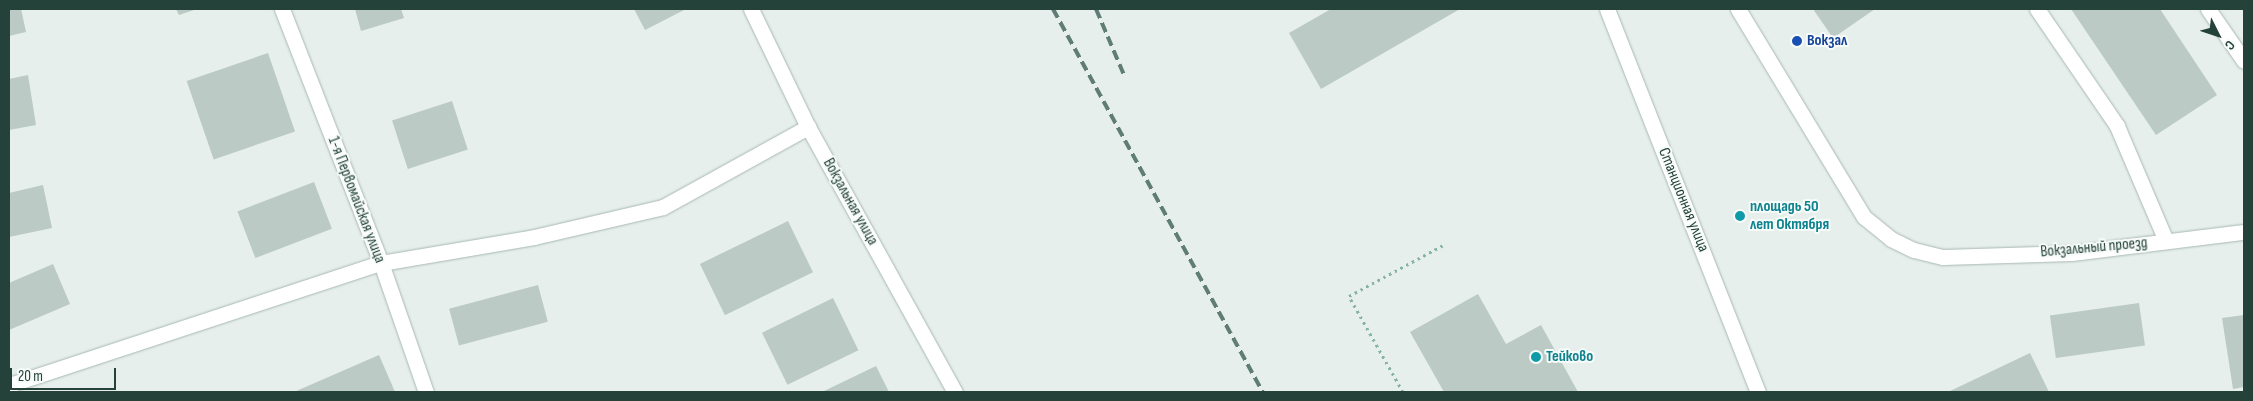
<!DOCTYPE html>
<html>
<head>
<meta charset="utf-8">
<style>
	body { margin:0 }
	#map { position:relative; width:2253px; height:401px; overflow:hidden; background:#e6efeb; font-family:"Sofia Sans Condensed",sans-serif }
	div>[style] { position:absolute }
	.building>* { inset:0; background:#bbcac4; transform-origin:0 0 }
	.path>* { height:3px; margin-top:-1.5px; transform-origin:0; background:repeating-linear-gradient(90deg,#86b3a5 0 2.5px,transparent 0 6.5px) }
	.roads { filter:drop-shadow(0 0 1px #a8b8b2) drop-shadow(0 0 1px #a8b8b2) }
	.lane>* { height:15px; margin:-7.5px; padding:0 7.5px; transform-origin:7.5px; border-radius:7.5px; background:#fff }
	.street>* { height:15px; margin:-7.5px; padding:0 7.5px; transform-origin:7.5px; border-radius:7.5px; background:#fff }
	.secondary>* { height:15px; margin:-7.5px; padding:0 7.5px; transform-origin:7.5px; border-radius:7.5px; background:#fff }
	.rail>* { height:4px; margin-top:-2px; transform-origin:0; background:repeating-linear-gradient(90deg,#5f7d75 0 10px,transparent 0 15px) }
	.dots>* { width:14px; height:14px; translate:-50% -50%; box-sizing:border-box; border:2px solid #f7fbf9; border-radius:50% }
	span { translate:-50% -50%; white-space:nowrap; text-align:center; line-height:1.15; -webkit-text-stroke:4px #f7fbf9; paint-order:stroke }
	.transit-label { font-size:16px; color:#164399; font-weight:700 }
	.left { translate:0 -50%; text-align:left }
	.street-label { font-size:16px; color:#24423a }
	.culture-label { font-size:16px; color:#0d838f; font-weight:700 }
	.frame { position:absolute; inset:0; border:10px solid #24423a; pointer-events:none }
	.north { position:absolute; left:2193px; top:10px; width:50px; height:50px; -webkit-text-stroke:4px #f7fbf9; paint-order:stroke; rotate:131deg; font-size:14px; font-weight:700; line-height:20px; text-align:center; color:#24423a }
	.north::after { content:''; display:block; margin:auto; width:18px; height:22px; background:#24423a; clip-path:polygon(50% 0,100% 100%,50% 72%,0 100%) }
	.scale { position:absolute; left:10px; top:368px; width:106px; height:22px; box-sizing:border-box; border:2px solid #24423a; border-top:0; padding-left:6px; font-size:15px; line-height:18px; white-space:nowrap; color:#24423a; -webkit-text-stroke:4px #f7fbf9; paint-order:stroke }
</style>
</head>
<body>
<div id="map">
	<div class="building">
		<i style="clip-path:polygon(9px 9px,21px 9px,26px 32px,9px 36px)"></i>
		<i style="clip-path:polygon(176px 9px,197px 9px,179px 15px)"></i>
		<i style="clip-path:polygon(355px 9px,401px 9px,404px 18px,361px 31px)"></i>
		<i style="clip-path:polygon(634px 9px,686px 9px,645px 30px)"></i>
		<i style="clip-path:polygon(1331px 9px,1460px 9px,1321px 89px,1289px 33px)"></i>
		<i style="clip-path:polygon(1813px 9px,1875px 9px,1833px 38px)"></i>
		<i style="clip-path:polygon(2071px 9px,2160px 9px,2217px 95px,2156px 135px)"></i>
		<i style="left:268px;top:53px;width:83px;height:86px;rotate:71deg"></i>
		<i style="clip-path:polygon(28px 75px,36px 125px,9px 130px,9px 79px)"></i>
		<i style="left:452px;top:101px;width:51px;height:63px;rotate:72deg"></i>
		<i style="left:314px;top:182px;width:50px;height:82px;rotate:69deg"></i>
		<i style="clip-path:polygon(43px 185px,52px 228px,9px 237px,9px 193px)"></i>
		<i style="left:788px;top:221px;width:57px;height:98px;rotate:64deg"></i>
		<i style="clip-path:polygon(53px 264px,70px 304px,9px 330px,9px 283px)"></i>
		<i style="left:538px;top:285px;width:38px;height:92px;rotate:75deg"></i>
		<i style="clip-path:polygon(1478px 294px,1506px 344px,1541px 325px,1578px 392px,1444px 392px,1410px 332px)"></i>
		<i style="left:833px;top:298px;width:58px;height:79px;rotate:64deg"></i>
		<i style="left:2139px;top:303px;width:43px;height:90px;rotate:82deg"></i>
		<i style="clip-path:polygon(2244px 315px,2244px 387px,2233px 389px,2222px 318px)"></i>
		<i style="clip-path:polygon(2030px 353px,2049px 392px,1948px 392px)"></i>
		<i style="clip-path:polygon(379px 355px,395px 392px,294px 392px)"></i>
		<i style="clip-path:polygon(876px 366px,889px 392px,822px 392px)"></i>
	</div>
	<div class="path">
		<i style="left:1403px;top:392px;width:110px;rotate:-119.4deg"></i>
		<i style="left:1349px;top:296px;width:109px;rotate:-28.4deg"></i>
	</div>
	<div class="roads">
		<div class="lane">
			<i style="left:2037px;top:9px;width:142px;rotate:55.6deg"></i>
			<i style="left:2117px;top:126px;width:125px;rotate:66.9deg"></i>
			<i style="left:2208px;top:9px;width:63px;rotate:55.3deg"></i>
		</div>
		<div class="street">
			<i style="left:282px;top:9px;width:273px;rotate:68.7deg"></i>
			<i style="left:381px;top:263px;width:137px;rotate:70.8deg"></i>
			<i style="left:751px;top:9px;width:131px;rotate:64.2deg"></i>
			<i style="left:808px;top:127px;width:303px;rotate:61deg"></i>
			<i style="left:1607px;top:9px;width:412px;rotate:68.5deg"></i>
			<i style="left:9px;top:385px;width:391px;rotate:-18.2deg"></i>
			<i style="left:381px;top:263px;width:155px;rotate:-9.6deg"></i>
			<i style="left:534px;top:237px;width:132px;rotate:-13.1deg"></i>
			<i style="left:663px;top:207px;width:166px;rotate:-28.9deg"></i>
		</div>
		<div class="secondary">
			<i style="left:1738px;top:9px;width:243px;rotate:58.8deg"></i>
			<i style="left:1864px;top:217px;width:35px;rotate:39deg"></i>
			<i style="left:1891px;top:239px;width:25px;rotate:26deg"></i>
			<i style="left:1914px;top:250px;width:30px;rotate:14deg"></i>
			<i style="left:1943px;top:257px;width:129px;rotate:-1.8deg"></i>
			<i style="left:2072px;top:253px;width:173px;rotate:-7deg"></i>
		</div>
	</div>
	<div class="rail">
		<i style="left:1053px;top:9px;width:437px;rotate:61.3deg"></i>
		<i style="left:1096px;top:9px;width:72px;rotate:67deg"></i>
	</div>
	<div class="dots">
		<i style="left:1797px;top:41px;background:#1a4fb4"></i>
		<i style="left:1740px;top:216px;background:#0f9aa8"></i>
		<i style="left:1536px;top:357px;background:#0f9aa8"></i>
	</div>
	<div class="transit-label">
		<span class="left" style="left:1807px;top:41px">Вокзал</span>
	</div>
	<div class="street-label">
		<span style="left:356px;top:200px;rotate:69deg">1-я Первомайская улица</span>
		<span style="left:1683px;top:200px;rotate:68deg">Станционная улица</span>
		<span style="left:850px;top:202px;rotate:61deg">Вокзальная улица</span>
		<span style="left:2094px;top:248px;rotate:-5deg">Вокзальный проезд</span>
	</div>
	<div class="culture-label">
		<span class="left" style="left:1750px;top:216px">площадь 50<br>лет Октября</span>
		<span class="left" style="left:1546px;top:357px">Тейково</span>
	</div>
	<div class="frame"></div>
	<div class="north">С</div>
	<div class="scale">20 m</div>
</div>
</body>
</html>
